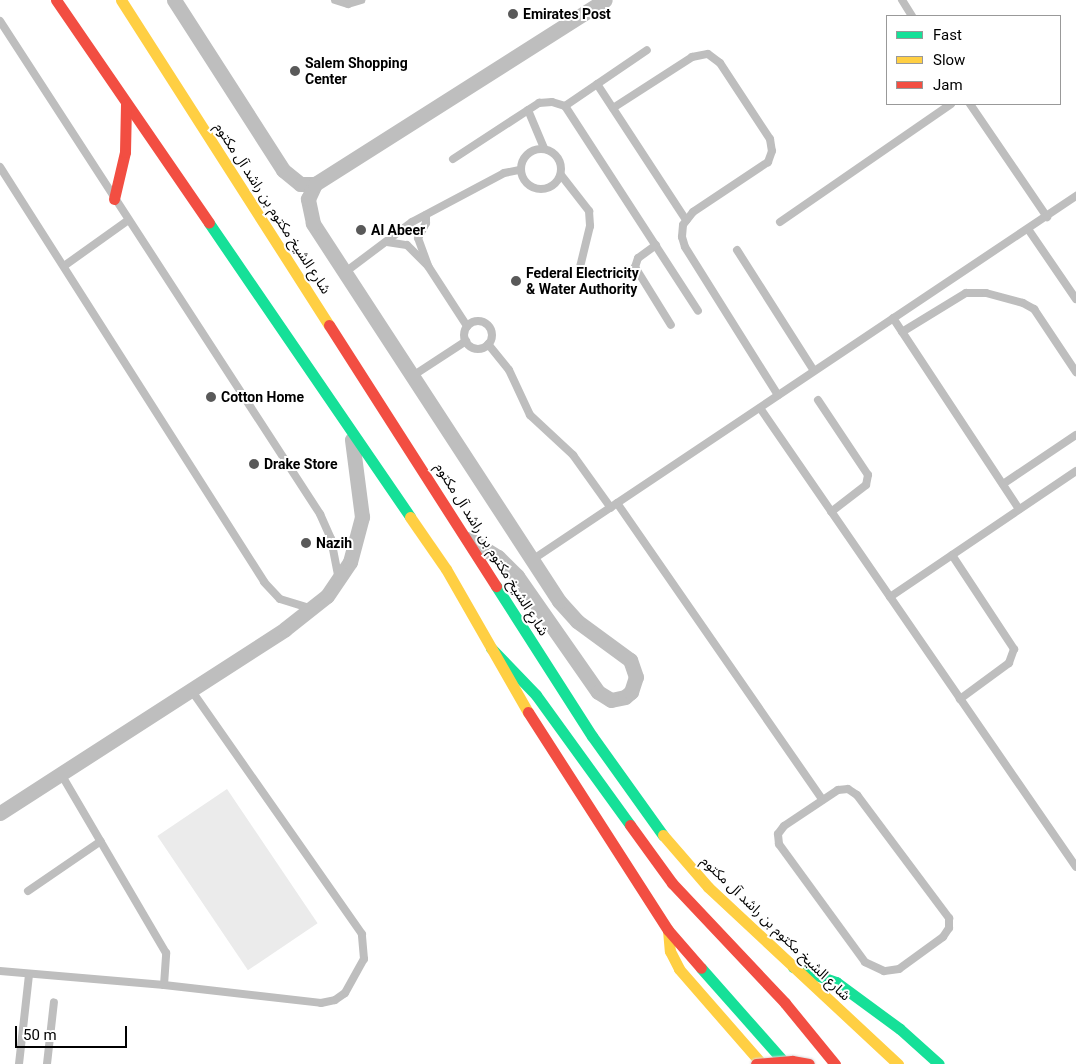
<!DOCTYPE html>
<html>
<head>
<meta charset="utf-8">
<style>
	body { margin:0 }
	#map { position:relative; width:1076px; height:1064px; overflow:hidden; background:#fff; font-family:Roboto,"Noto Sans Arabic",sans-serif }
	div>[style] { position:absolute }
	.green>* { inset:0; background:#ebebeb; transform-origin:0 0 }
	.lane>* { height:8px; margin:-4px; padding:0 4px; transform-origin:4px; border-radius:4px; background:#bebebe }
	.lane>.ring { margin:-4px; padding:0; box-sizing:content-box; background:none; border:8px solid #bebebe; border-radius:50% }
	.street>* { height:15px; margin:-7.5px; padding:0 7.5px; transform-origin:7.5px; border-radius:7.5px; background:#bebebe }
	.fast>* { height:11px; margin:-5.5px; padding:0 5.5px; transform-origin:5.5px; border-radius:5.5px; background:#16e098 }
	.slow>* { height:11px; margin:-5.5px; padding:0 5.5px; transform-origin:5.5px; border-radius:5.5px; background:#ffcf43 }
	.jam>* { height:11px; margin:-5.5px; padding:0 5.5px; transform-origin:5.5px; border-radius:5.5px; background:#f24e42 }
	.bridges { filter:drop-shadow(0 0 1px #dbdbdb) drop-shadow(0 0 1px #dbdbdb) }
	.jam-bridge>* { height:11px; margin:-5.5px; padding:0 5.5px; transform-origin:5.5px; border-radius:5.5px; background:#f24e42 }
	.dots>* { width:14px; height:14px; translate:-50% -50%; box-sizing:border-box; border:2px solid #fff; border-radius:50% }
	span { translate:-50% -50%; white-space:nowrap; text-align:center; line-height:1.15; -webkit-text-stroke:4px #fff; paint-order:stroke }
	.poi-label { font-size:14px; color:#000; font-weight:700 }
	.left { translate:0 -50%; text-align:left }
	.street-label { font-size:14px; color:#000 }
	.legend { position:absolute; left:886px; top:15px; width:175px; height:90px; box-sizing:border-box; background:#fff; border:1px solid #999; margin:0; padding:6px 9px; list-style:none; font-size:15px; color:#000 }
	.legend li { display:flex; align-items:center; gap:10px; height:25px }
	.legend b { width:25px; border:1px solid #999 }
	.scale { position:absolute; left:15px; top:1026px; width:112px; height:22px; box-sizing:border-box; border:2px solid #000; border-top:0; padding-left:6px; font-size:15px; line-height:18px; white-space:nowrap; color:#000; -webkit-text-stroke:4px #fff; paint-order:stroke }
</style>
</head>
<body>
<div id="map">
	<div class="green">
		<i style="left:227px;top:789px;width:162px;height:84px;rotate:56deg"></i>
	</div>
	<div class="lane">
		<i style="left:335px;top:0;width:14px;rotate:17deg"></i>
		<i style="left:348px;top:4px;width:14px;rotate:-17deg"></i>
		<i style="left:902px;top:0;width:19px;rotate:58deg"></i>
		<i style="left:0;top:21px;width:588px;rotate:57.01deg"></i>
		<i style="left:320px;top:514px;width:27px;rotate:66deg"></i>
		<i style="left:331px;top:539px;width:38px;rotate:79deg"></i>
		<i style="left:597px;top:84px;width:163px;rotate:56.8deg"></i>
		<i style="left:970px;top:104px;width:137px;rotate:55.7deg"></i>
		<i style="left:565px;top:106px;width:99px;rotate:-34.3deg"></i>
		<i style="left:613px;top:108px;width:94px;rotate:-32.8deg"></i>
		<i style="left:692px;top:57px;width:16px;rotate:-11deg"></i>
		<i style="left:708px;top:54px;width:15px;rotate:37deg"></i>
		<i style="left:720px;top:63px;width:91px;rotate:56.7deg"></i>
		<i style="left:770px;top:139px;width:12px;rotate:81deg"></i>
		<i style="left:772px;top:151px;width:12px;rotate:110deg"></i>
		<i style="left:768px;top:162px;width:90px;rotate:146.3deg"></i>
		<i style="left:693px;top:212px;width:16px;rotate:128deg"></i>
		<i style="left:683px;top:225px;width:12px;rotate:95deg"></i>
		<i style="left:682px;top:237px;width:10px;rotate:73deg"></i>
		<i style="left:685px;top:247px;width:175px;rotate:57.9deg"></i>
		<i style="left:528px;top:110px;width:41px;rotate:67.2deg"></i>
		<i class="ring" style="left:521px;top:149px;width:32px;height:32px"></i>
		<i style="left:453px;top:159px;width:103px;rotate:-33.1deg"></i>
		<i style="left:539px;top:103px;width:13px;rotate:-4deg"></i>
		<i style="left:552px;top:102px;width:14px;rotate:17deg"></i>
		<i style="left:565px;top:106px;width:244px;rotate:57deg"></i>
		<i style="left:0;top:167px;width:492px;rotate:57.5deg"></i>
		<i style="left:264px;top:582px;width:23px;rotate:47deg"></i>
		<i style="left:280px;top:599px;width:31px;rotate:17deg"></i>
		<i style="left:561px;top:175px;width:46px;rotate:52.1deg"></i>
		<i style="left:589px;top:211px;width:15px;rotate:86deg"></i>
		<i style="left:590px;top:226px;width:46px;rotate:103.7deg"></i>
		<i style="left:426px;top:215px;width:8px;rotate:90deg"></i>
		<i style="left:426px;top:223px;width:17px;rotate:118deg"></i>
		<i style="left:418px;top:238px;width:30px;rotate:70deg"></i>
		<i style="left:780px;top:222px;width:208px;rotate:-34.6deg"></i>
		<i style="left:1028px;top:229px;width:85px;rotate:55.6deg"></i>
		<i style="left:387px;top:242px;width:20px;rotate:9deg"></i>
		<i style="left:407px;top:245px;width:30px;rotate:45deg"></i>
		<i style="left:428px;top:266px;width:72px;rotate:57deg"></i>
		<i style="left:656px;top:245px;width:22px;rotate:144deg"></i>
		<i style="left:638px;top:258px;width:9px;rotate:108deg"></i>
		<i style="left:635px;top:267px;width:68px;rotate:58.2deg"></i>
		<i style="left:737px;top:250px;width:143px;rotate:57.5deg"></i>
		<i style="left:64px;top:266px;width:77px;rotate:-35.5deg"></i>
		<i style="left:344px;top:273px;width:85px;rotate:-36.9deg"></i>
		<i style="left:412px;top:222px;width:104px;rotate:-28deg"></i>
		<i style="left:504px;top:173px;width:16px;rotate:-11deg"></i>
		<i style="left:893px;top:318px;width:229px;rotate:56.6deg"></i>
		<i class="ring" style="left:464px;top:321px;width:20px;height:20px"></i>
		<i style="left:902px;top:332px;width:75px;rotate:-31.4deg"></i>
		<i style="left:966px;top:293px;width:20px"></i>
		<i style="left:986px;top:293px;width:38px;rotate:15deg"></i>
		<i style="left:1023px;top:303px;width:13px;rotate:29deg"></i>
		<i style="left:1034px;top:309px;width:76px;rotate:56.3deg"></i>
		<i style="left:488px;top:344px;width:33px;rotate:51deg"></i>
		<i style="left:509px;top:370px;width:50px;rotate:65deg"></i>
		<i style="left:530px;top:415px;width:59px;rotate:42.9deg"></i>
		<i style="left:573px;top:455px;width:65px;rotate:54.4deg"></i>
		<i style="left:411px;top:377px;width:66px;rotate:-33.2deg"></i>
		<i style="left:818px;top:400px;width:90px;rotate:56.3deg"></i>
		<i style="left:868px;top:475px;width:10px;rotate:101deg"></i>
		<i style="left:866px;top:485px;width:44px;rotate:142.4deg"></i>
		<i style="left:760px;top:408px;width:557px;rotate:55.45deg"></i>
		<i style="left:1003px;top:484px;width:88px;rotate:-33.9deg"></i>
		<i style="left:617px;top:503px;width:361px;rotate:55.3deg"></i>
		<i style="left:952px;top:555px;width:113px;rotate:56.6deg"></i>
		<i style="left:1014px;top:649px;width:15px;rotate:110deg"></i>
		<i style="left:1009px;top:663px;width:61px;rotate:143.7deg"></i>
		<i style="left:532px;top:560px;width:655px;rotate:-33.79deg"></i>
		<i style="left:890px;top:597px;width:225px;rotate:-34.1deg"></i>
		<i style="left:848px;top:789px;width:11px;rotate:34deg"></i>
		<i style="left:857px;top:795px;width:154px;rotate:53.2deg"></i>
		<i style="left:949px;top:918px;width:10px;rotate:90deg"></i>
		<i style="left:949px;top:928px;width:11px;rotate:124deg"></i>
		<i style="left:943px;top:937px;width:54px;rotate:144deg"></i>
		<i style="left:899px;top:969px;width:15px;rotate:172deg"></i>
		<i style="left:884px;top:971px;width:21px;rotate:-155deg"></i>
		<i style="left:865px;top:962px;width:146px;rotate:-126.1deg"></i>
		<i style="left:779px;top:844px;width:10px;rotate:-96deg"></i>
		<i style="left:778px;top:834px;width:10px;rotate:-53deg"></i>
		<i style="left:784px;top:826px;width:65px;rotate:-33.7deg"></i>
		<i style="left:838px;top:790px;width:10px;rotate:-6deg"></i>
		<i style="left:28px;top:891px;width:88px;rotate:-34.4deg"></i>
		<i style="left:0;top:971px;width:165px;rotate:4.9deg"></i>
		<i style="left:164px;top:985px;width:32px;rotate:-86deg"></i>
		<i style="left:166px;top:953px;width:208px;rotate:-120.4deg"></i>
		<i style="left:164px;top:985px;width:158px;rotate:6.5deg"></i>
		<i style="left:321px;top:1003px;width:14px;rotate:-12deg"></i>
		<i style="left:335px;top:1000px;width:12px;rotate:-35deg"></i>
		<i style="left:345px;top:993px;width:39px;rotate:-61deg"></i>
		<i style="left:364px;top:959px;width:25px;rotate:-95deg"></i>
		<i style="left:362px;top:934px;width:298px;rotate:-125deg"></i>
		<i style="left:19px;top:1064px;width:90px;rotate:-83.6deg"></i>
		<i style="left:47px;top:1064px;width:62px;rotate:-83.6deg"></i>
	</div>
	<div class="street">
		<i style="left:174px;top:0;width:202px;rotate:57.3deg"></i>
		<i style="left:283px;top:170px;width:22px;rotate:39deg"></i>
		<i style="left:300px;top:184px;width:15px"></i>
		<i style="left:469px;top:539px;width:34px;rotate:32deg"></i>
		<i style="left:498px;top:557px;width:27px;rotate:45deg"></i>
		<i style="left:517px;top:576px;width:141px;rotate:55.1deg"></i>
		<i style="left:598px;top:692px;width:15px;rotate:32deg"></i>
		<i style="left:611px;top:700px;width:14px;rotate:-12deg"></i>
		<i style="left:625px;top:697px;width:8px;rotate:-40deg"></i>
		<i style="left:631px;top:692px;width:16px;rotate:-72deg"></i>
		<i style="left:636px;top:677px;width:18px;rotate:-109deg"></i>
		<i style="left:630px;top:660px;width:66px;rotate:-143.7deg"></i>
		<i style="left:577px;top:621px;width:27px;rotate:-132deg"></i>
		<i style="left:559px;top:601px;width:451px;rotate:-123.1deg"></i>
		<i style="left:313px;top:223px;width:25px;rotate:-102deg"></i>
		<i style="left:308px;top:199px;width:17px;rotate:-65deg"></i>
		<i style="left:315px;top:184px;width:343px;rotate:-32.4deg"></i>
		<i style="left:0;top:813px;width:339px;rotate:-32.8deg"></i>
		<i style="left:285px;top:629px;width:53px;rotate:-38.2deg"></i>
		<i style="left:327px;top:596px;width:41px;rotate:-55.9deg"></i>
		<i style="left:350px;top:562px;width:47px;rotate:-75.1deg"></i>
		<i style="left:362px;top:517px;width:78px;rotate:-97.4deg"></i>
	</div>
	<div class="fast">
		<i style="left:209px;top:223px;width:356px;rotate:55.6deg"></i>
		<i style="left:496px;top:586px;width:178px;rotate:57.4deg"></i>
		<i style="left:592px;top:736px;width:122px;rotate:54.4deg"></i>
		<i style="left:491px;top:648px;width:65px;rotate:46.2deg"></i>
		<i style="left:536px;top:695px;width:160px;rotate:54.1deg"></i>
		<i style="left:793px;top:967px;width:46px;rotate:19.2deg"></i>
		<i style="left:836px;top:982px;width:79px;rotate:36.3deg"></i>
		<i style="left:900px;top:1029px;width:52px;rotate:41.9deg"></i>
		<i style="left:701px;top:968px;width:128px;rotate:48.5deg"></i>
	</div>
	<div class="slow">
		<i style="left:121px;top:0;width:386px;rotate:57.4deg"></i>
		<i style="left:410px;top:517px;width:63px;rotate:55.3deg"></i>
		<i style="left:446px;top:569px;width:165px;rotate:60.2deg"></i>
		<i style="left:663px;top:835px;width:69px;rotate:49.1deg"></i>
		<i style="left:708px;top:887px;width:260px;rotate:43deg"></i>
		<i style="left:668px;top:930px;width:21px;rotate:85deg"></i>
		<i style="left:670px;top:951px;width:20px;rotate:63deg"></i>
		<i style="left:679px;top:969px;width:126px;rotate:48.9deg"></i>
	</div>
	<div class="jam">
		<i style="left:56px;top:0;width:270px;rotate:55.5deg"></i>
		<i style="left:114px;top:199px;width:48px;rotate:-76.8deg"></i>
		<i style="left:125px;top:152px;width:48px;rotate:-88.8deg"></i>
		<i style="left:329px;top:325px;width:310px;rotate:57.4deg"></i>
		<i style="left:528px;top:712px;width:259px;rotate:57.3deg"></i>
		<i style="left:668px;top:930px;width:50px;rotate:49deg"></i>
		<i style="left:630px;top:825px;width:72px;rotate:54.1deg"></i>
		<i style="left:672px;top:883px;width:165px;rotate:46.7deg"></i>
		<i style="left:785px;top:1003px;width:79px;rotate:50.7deg"></i>
	</div>
	<div class="bridges">
		<div class="jam-bridge">
			<i style="left:756px;top:1064px;width:36px;rotate:-5deg"></i>
			<i style="left:792px;top:1061px;width:17px;rotate:10deg"></i>
		</div>
	</div>
	<div class="dots">
		<i style="left:513px;top:14px;background:#595959"></i>
		<i style="left:295px;top:71px;background:#595959"></i>
		<i style="left:361px;top:230px;background:#595959"></i>
		<i style="left:516px;top:281px;background:#595959"></i>
		<i style="left:211px;top:397px;background:#595959"></i>
		<i style="left:254px;top:464px;background:#595959"></i>
		<i style="left:306px;top:543px;background:#595959"></i>
	</div>
	<div class="poi-label">
		<span class="left" style="left:523px;top:14px">Emirates Post</span>
		<span class="left" style="left:305px;top:71px">Salem Shopping<br>Center</span>
		<span class="left" style="left:371px;top:230px">Al Abeer</span>
		<span class="left" style="left:526px;top:281px">Federal Electricity<br>&amp; Water Authority</span>
		<span class="left" style="left:221px;top:397px">Cotton Home</span>
		<span class="left" style="left:264px;top:464px">Drake Store</span>
		<span class="left" style="left:316px;top:543px">Nazih</span>
	</div>
	<div class="street-label">
		<span style="left:273px;top:208px;rotate:57deg">شارع الشيخ مكتوم بن راشد آل مكتوم</span>
		<span style="left:492px;top:549px;rotate:58deg">شارع الشيخ مكتوم بن راشد آل مكتوم</span>
		<span style="left:776px;top:928px;rotate:44deg">شارع الشيخ مكتوم بن راشد آل مكتوم</span>
	</div>
	<ul class="legend">
	<li><b style="height:6px;background:#16e098"></b>Fast</li>
	<li><b style="height:6px;background:#ffcf43"></b>Slow</li>
	<li><b style="height:6px;background:#f24e42"></b>Jam</li>
	</ul>
	<div class="scale">50 m</div>
</div>
</body>
</html>
